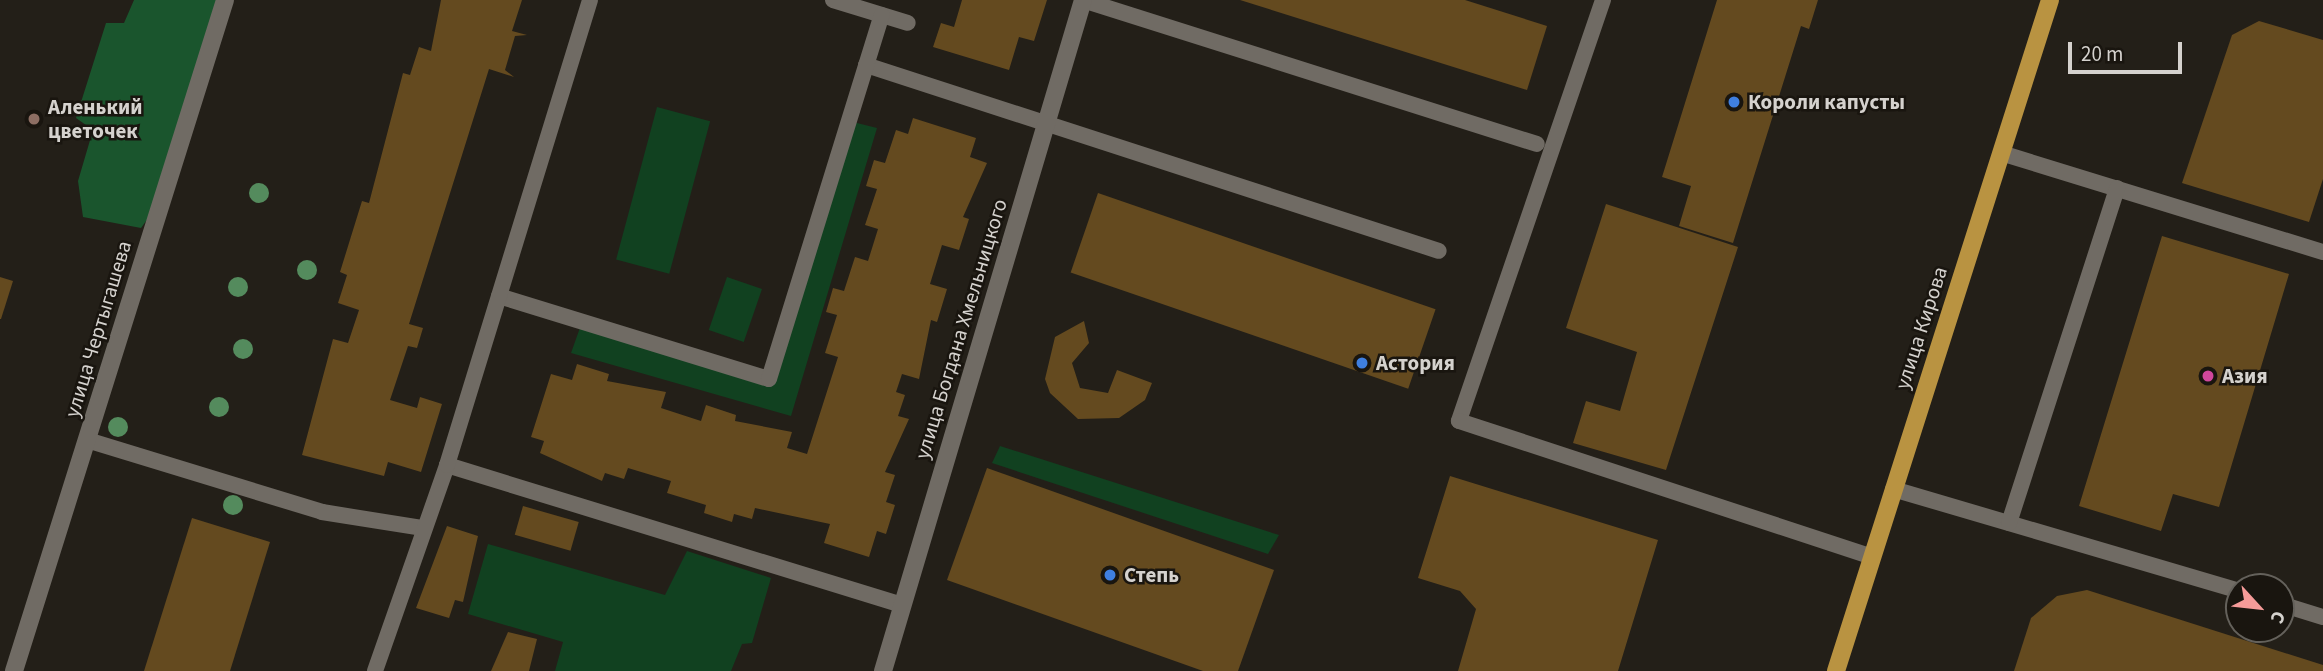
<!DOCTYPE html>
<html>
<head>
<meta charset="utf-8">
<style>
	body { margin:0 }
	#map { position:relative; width:2323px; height:671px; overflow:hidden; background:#231f18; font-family:"Source Sans 3",sans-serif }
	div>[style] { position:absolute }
	.green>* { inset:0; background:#114120; transform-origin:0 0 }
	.forest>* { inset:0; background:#1a552d }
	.building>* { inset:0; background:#644a1f; transform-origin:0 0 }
	.lane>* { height:16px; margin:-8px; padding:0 8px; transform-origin:8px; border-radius:8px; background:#706b64 }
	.street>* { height:18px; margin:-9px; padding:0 9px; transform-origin:9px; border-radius:9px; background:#706b64 }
	.primary>* { height:18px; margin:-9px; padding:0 9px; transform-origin:9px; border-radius:9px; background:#b99341 }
	.trees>* { width:20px; height:20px; margin:-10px; border-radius:50%; background:#548b5d }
	.dots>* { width:19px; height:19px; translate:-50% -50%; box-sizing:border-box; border:4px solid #19150f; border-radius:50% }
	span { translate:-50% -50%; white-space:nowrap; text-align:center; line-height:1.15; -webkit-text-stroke:5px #19150f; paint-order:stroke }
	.poi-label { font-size:21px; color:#d5d2ce; font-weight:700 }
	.left { translate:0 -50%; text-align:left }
	.street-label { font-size:21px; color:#d5d2ce }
	.north { position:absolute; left:2225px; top:573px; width:70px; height:70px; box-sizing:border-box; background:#19150f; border:2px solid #64615b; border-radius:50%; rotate:117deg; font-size:19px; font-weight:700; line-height:28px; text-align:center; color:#d5d2ce }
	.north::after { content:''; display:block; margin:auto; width:24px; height:32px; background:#f59b99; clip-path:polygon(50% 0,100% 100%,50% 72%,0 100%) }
	.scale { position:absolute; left:2068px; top:42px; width:114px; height:32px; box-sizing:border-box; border:4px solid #d5d2ce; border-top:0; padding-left:9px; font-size:21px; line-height:24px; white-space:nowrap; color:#d5d2ce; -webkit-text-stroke:5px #19150f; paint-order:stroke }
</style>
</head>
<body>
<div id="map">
	<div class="green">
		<i style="left:657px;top:107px;width:55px;height:158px;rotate:15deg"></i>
		<i style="clip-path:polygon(849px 121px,877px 128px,791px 416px,571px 353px,582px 322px,769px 379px)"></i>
		<i style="left:727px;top:277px;width:37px;height:56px;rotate:19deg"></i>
		<i style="clip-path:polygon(1000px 446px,1279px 535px,1268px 554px,992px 463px)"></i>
		<i style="clip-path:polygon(488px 544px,665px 595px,687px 551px,771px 578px,752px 643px,742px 644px,731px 671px,555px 671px,563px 642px,468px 614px)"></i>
	</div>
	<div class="forest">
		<i style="clip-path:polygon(134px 0,220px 0,162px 199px,141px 228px,83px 217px,78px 181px,93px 130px,76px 118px,106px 23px,124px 23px)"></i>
	</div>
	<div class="building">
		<i style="clip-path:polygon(441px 0,522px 0,512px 31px,527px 35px,515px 36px,505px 70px,514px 77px,489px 69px,409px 324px,423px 328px,417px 348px,408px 346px,390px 400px,417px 408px,420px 397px,442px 404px,421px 472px,388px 462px,384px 476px,302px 455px,333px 339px,348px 343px,359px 310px,338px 303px,347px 275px,340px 272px,362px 201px,369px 203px,403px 73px,410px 75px,419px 47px,431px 51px)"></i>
		<i style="clip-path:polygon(962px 0,1047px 0,1034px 41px,1019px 37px,1009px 70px,933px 47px,941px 23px,954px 27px)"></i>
		<i style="clip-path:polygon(1240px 0,1465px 0,1547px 26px,1527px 90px)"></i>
		<i style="clip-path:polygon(1717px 0,1818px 0,1809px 29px,1801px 26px,1733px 243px,1679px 226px,1691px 186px,1662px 177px)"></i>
		<i style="clip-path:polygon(2259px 21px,2323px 40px,2323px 179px,2309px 222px,2182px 183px,2232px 35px)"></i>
		<i style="clip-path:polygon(913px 118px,976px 138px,970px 157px,987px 163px,963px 217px,969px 219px,959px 250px,942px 245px,930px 284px,947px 289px,937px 322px,931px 320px,919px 379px,902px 374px,896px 392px,905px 395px,898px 416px,909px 419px,885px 472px,895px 475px,886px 502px,895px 505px,886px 534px,877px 531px,869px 557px,824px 543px,830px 524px,755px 508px,752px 519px,734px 514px,732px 522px,704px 513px,706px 505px,667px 493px,671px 481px,628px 468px,624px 479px,605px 473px,602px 481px,540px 453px,544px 441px,531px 437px,551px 374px,572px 380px,577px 364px,609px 374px,607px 381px,666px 392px,661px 408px,701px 421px,706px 405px,736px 415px,735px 421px,792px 432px,787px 448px,807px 454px,838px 357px,825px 353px,837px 315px,826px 312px,833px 288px,844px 291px,855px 257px,868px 261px,878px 229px,865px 225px,877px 189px,866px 186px,874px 160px,885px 163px,896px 130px,908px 134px)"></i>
		<i style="left:1098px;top:193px;width:357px;height:84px;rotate:19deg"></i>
		<i style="clip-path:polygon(1606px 204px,1738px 247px,1666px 470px,1573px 443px,1586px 401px,1620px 411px,1637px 352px,1566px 328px)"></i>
		<i style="clip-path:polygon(2162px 236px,2289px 274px,2219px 507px,2173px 494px,2161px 531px,2079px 506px)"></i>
		<i style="clip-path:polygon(0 277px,13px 281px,1px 319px,0 319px)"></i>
		<i style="clip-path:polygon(1084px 321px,1089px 343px,1072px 363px,1080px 388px,1108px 393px,1117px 370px,1152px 383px,1145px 400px,1119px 418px,1078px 419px,1050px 393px,1045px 379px,1055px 337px)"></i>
		<i style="clip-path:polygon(987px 468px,1274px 570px,1238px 671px,1203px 671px,947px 580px)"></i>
		<i style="clip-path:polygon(1450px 476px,1658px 540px,1618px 671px,1458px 671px,1476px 609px,1460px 591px,1418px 578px)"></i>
		<i style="left:523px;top:506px;width:58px;height:30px;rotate:16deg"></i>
		<i style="clip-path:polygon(192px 518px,270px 542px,230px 671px,144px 671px)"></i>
		<i style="clip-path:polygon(447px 526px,478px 536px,463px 602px,455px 600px,449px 618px,416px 608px)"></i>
		<i style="clip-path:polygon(2087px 590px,2323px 665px,2323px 671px,2014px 671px,2031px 618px,2057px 596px)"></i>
		<i style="clip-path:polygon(508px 632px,537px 639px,529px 671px,491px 671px)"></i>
	</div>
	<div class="lane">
		<i style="left:833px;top:0;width:78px;rotate:17deg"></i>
		<i style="left:1083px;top:0;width:476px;rotate:17.6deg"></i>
		<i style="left:1603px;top:0;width:445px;rotate:108.9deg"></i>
		<i style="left:1459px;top:421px;width:435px;rotate:18.2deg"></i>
		<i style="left:866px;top:65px;width:602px;rotate:17.98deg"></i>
		<i style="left:2001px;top:153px;width:337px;rotate:17.1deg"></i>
		<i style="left:499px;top:296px;width:282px;rotate:17.1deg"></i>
		<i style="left:769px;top:379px;width:381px;rotate:-72.8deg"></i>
		<i style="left:87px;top:440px;width:246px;rotate:17deg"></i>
		<i style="left:322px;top:512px;width:101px;rotate:9.1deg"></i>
		<i style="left:447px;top:465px;width:477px;rotate:17.1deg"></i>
		<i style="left:1893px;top:489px;width:361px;rotate:16.4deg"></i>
		<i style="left:2009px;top:523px;width:352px;rotate:-72.1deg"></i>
		<i style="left:2281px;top:604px;width:44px;rotate:17.2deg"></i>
		<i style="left:375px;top:671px;width:218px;rotate:-70.7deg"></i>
		<i style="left:447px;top:465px;width:486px;rotate:-72.9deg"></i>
	</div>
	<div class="street">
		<i style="left:14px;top:671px;width:703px;rotate:-72.54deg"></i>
		<i style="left:883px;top:671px;width:700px;rotate:-73.4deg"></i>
	</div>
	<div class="primary">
		<i style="left:1836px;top:671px;width:704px;rotate:-72.31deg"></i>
	</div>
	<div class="trees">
		<i style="left:259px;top:193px"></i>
		<i style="left:307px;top:270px"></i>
		<i style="left:238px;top:287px"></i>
		<i style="left:243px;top:349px"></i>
		<i style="left:219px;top:407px"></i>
		<i style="left:118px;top:427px"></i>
		<i style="left:233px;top:505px"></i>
	</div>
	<div class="dots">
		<i style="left:1734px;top:102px;background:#3f7fe0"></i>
		<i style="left:34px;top:119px;background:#8d6e63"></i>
		<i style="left:1362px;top:363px;background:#3f7fe0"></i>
		<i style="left:2208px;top:376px;background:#d1479c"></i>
		<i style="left:1110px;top:575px;background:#3f7fe0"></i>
	</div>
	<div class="poi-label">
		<span class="left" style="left:1748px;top:102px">Короли капусты</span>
		<span class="left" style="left:48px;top:119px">Аленький<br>цветочек</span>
		<span class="left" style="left:1376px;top:363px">Астория</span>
		<span class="left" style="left:2222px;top:376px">Азия</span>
		<span class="left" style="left:1124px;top:575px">Степь</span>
	</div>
	<div class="street-label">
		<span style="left:1921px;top:328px;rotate:-72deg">улица Кирова</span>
		<span style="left:98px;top:329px;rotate:-73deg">улица Чертыгашева</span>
		<span style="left:961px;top:329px;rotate:-73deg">улица Богдана Хмельницкого</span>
	</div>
	<div class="north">С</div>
	<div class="scale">20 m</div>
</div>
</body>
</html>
